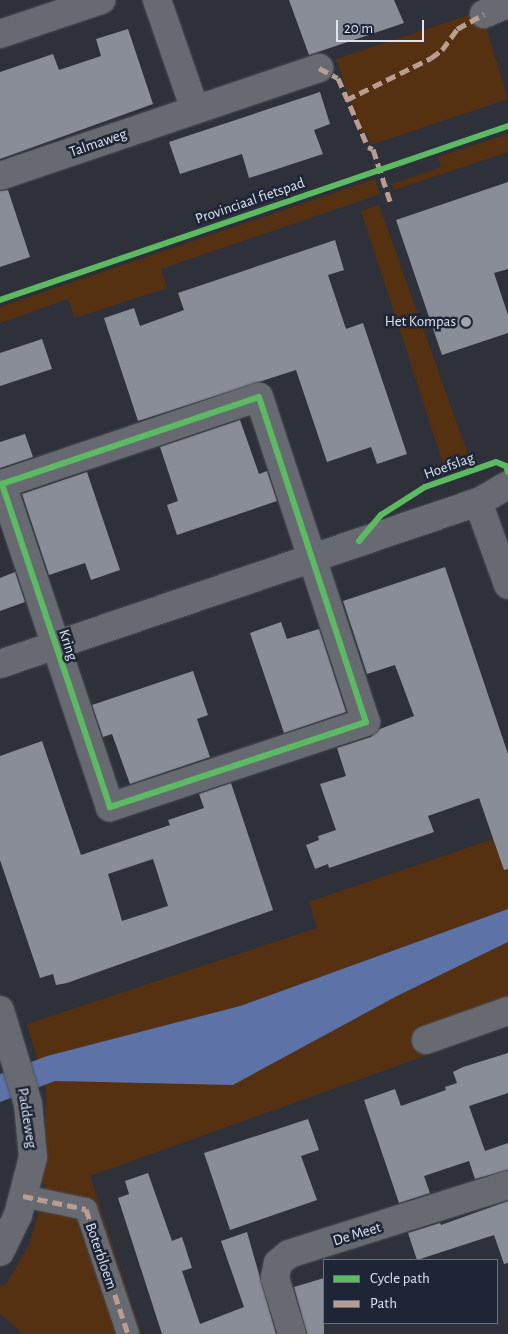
<!DOCTYPE html>
<html>
<head>
<meta charset="utf-8">
<style>
	body { margin:0 }
	#map { position:relative; width:508px; height:1334px; overflow:hidden; background:#2e313a; font-family:"Alegreya Sans",sans-serif }
	div>[style] { position:absolute }
	.green>* { inset:0; background:#553111 }
	.water>* { inset:0; background:#5d72a7 }
	.building>* { inset:0; background:#898d98 }
	.roads { filter:drop-shadow(0 0 1px #4b4e57) drop-shadow(0 0 1px #4b4e57) }
	.pedestrian>* { height:22px; margin:-11px; padding:0 11px; transform-origin:11px; border-radius:11px; background:#676a71 }
	.minor>* { height:28px; margin:-14px; padding:0 14px; transform-origin:14px; border-radius:14px; background:#676a71 }
	.tertiary>* { height:28px; margin:-14px; padding:0 14px; transform-origin:14px; border-radius:14px; background:#676a71 }
	.quiet>* { height:5px; margin-top:-2.5px; transform-origin:0; background:repeating-linear-gradient(90deg,#b99d93 0 10px,transparent 0 15px) }
	.cycleway>* { height:6px; margin:-3px; padding:0 3px; transform-origin:3px; border-radius:3px; background:#5cba63 }
	.dots>* { width:14px; height:14px; translate:-50% -50%; box-sizing:border-box; border:2px solid #1e2536; border-radius:50% }
	span { translate:-50% -50%; white-space:nowrap; text-align:center; line-height:1.15; -webkit-text-stroke:5px #1e2536; paint-order:stroke }
	.street-label { font-size:15px; color:#dee3ee }
	.poi-label { font-size:15px; color:#dee3ee }
	.right { translate:-100% -50%; text-align:right }
	.legend { position:absolute; left:323px; top:1259px; width:175px; height:65px; box-sizing:border-box; background:#1e2536; border:1px solid #6b7180; margin:0; padding:6px 9px; list-style:none; font-size:15px; color:#dee3ee }
	.legend li { display:flex; align-items:center; gap:10px; height:25px }
	.legend b { width:25px; border:1px solid #6b7180 }
	.scale { position:absolute; left:336px; top:20px; width:88px; height:22px; box-sizing:border-box; border:2px solid #dee3ee; border-top:0; padding-left:6px; font-size:15px; line-height:18px; white-space:nowrap; color:#dee3ee; -webkit-text-stroke:4px #1e2536; paint-order:stroke }
</style>
</head>
<body>
<div id="map">
	<div class="green">
		<i style="clip-path:polygon(481px 11px,508px 99px,371px 145px,366px 132px,361px 133px,336px 59px)"></i>
		<i style="clip-path:polygon(508px 134px,508px 152px,394px 190px,391px 184px,441px 167px,438px 157px)"></i>
		<i style="clip-path:polygon(375px 179px,380px 194px,161px 269px,167px 288px,75px 318px,68px 299px,0 323px,0 307px)"></i>
		<i style="clip-path:polygon(379px 205px,468px 454px,443px 463px,361px 211px)"></i>
		<i style="clip-path:polygon(508px 834px,508px 909px,240px 1006px,47px 1056px,233px 1085px,397px 996px,508px 942px,508px 1026px,90px 1176px,141px 1334px,23px 1334px,0 1313px,0 1286px,6px 1284px,29px 1245px,46px 1186px,38px 1179px,46px 1123px,46px 1088px,27px 1024px,317px 928px,309px 902px)"></i>
	</div>
	<div class="water">
		<i style="clip-path:polygon(508px 909px,508px 942px,397px 996px,233px 1085px,55px 1081px,0 1102px,0 1074px,47px 1056px,240px 1006px)"></i>
	</div>
	<div class="building">
		<i style="clip-path:polygon(289px 0,394px 0,404px 23px,309px 55px)"></i>
		<i style="clip-path:polygon(128px 29px,153px 104px,0 159px,0 72px,53px 54px,59px 70px,101px 56px,96px 39px)"></i>
		<i style="clip-path:polygon(320px 92px,330px 124px,314px 130px,323px 154px,249px 178px,242px 154px,180px 174px,169px 142px)"></i>
		<i style="clip-path:polygon(508px 182px,508px 269px,494px 273px,508px 315px,508px 333px,442px 355px,396px 220px)"></i>
		<i style="clip-path:polygon(8px 190px,30px 257px,0 267px,0 191px)"></i>
		<i style="clip-path:polygon(335px 240px,344px 270px,328px 275px,346px 329px,363px 323px,407px 454px,377px 464px,371px 447px,327px 462px,296px 370px,138px 421px,104px 318px,134px 308px,140px 326px,184px 310px,178px 293px)"></i>
		<i style="clip-path:polygon(42px 339px,52px 369px,0 386px,0 353px)"></i>
		<i style="clip-path:polygon(240px 420px,259px 474px,267px 471px,277px 501px,177px 535px,167px 505px,178px 501px,160px 447px)"></i>
		<i style="clip-path:polygon(25px 434px,33px 457px,0 468px,0 442px)"></i>
		<i style="clip-path:polygon(87px 472px,120px 570px,91px 580px,85px 563px,49px 575px,22px 494px)"></i>
		<i style="clip-path:polygon(445px 567px,508px 754px,508px 869px,504px 870px,479px 798px,428px 816px,434px 832px,329px 868px,328px 864px,315px 869px,306px 845px,319px 840px,318px 836px,336px 830px,320px 784px,346px 776px,337px 748px,371px 737px,380px 729px,414px 716px,395px 665px,367px 674px,343px 601px)"></i>
		<i style="clip-path:polygon(15px 572px,25px 602px,0 611px,0 578px)"></i>
		<i style="clip-path:polygon(281px 622px,287px 639px,319px 629px,346px 712px,284px 733px,250px 633px)"></i>
		<i style="clip-path:polygon(193px 671px,208px 715px,197px 719px,210px 757px,130px 784px,112px 734px,103px 737px,92px 705px)"></i>
		<i style="clip-path:polygon(evenodd,42px 741px,81px 855px,170px 825px,168px 820px,204px 808px,199px 794px,231px 783px,273px 910px,67px 983px,56px 985px,53px 974px,40px 978px,0 860px,0 756px,42px 741px,153px 859px,168px 906px,122px 921px,108px 874px,153px 859px)"></i>
		<i style="clip-path:polygon(508px 1053px,508px 1093px,469px 1106px,485px 1151px,508px 1143px,508px 1170px,475px 1179px,469px 1161px,424px 1176px,430px 1193px,399px 1203px,364px 1100px,395px 1089px,401px 1106px,446px 1090px,445px 1087px,457px 1083px,453px 1072px,463px 1067px)"></i>
		<i style="clip-path:polygon(308px 1119px,319px 1150px,301px 1156px,317px 1200px,230px 1230px,204px 1153px)"></i>
		<i style="clip-path:polygon(148px 1173px,172px 1241px,182px 1237px,192px 1268px,182px 1271px,200px 1324px,244px 1307px,221px 1241px,247px 1232px,276px 1334px,162px 1334px,118px 1198px,129px 1194px,125px 1181px)"></i>
		<i style="clip-path:polygon(508px 1201px,508px 1263px,504px 1264px,494px 1235px,417px 1260px,408px 1233px,440px 1223px,441px 1225px)"></i>
		<i style="clip-path:polygon(324px 1278px,324px 1334px,307px 1334px,294px 1287px)"></i>
	</div>
	<div class="roads">
		<div class="pedestrian">
			<i style="left:23px;top:1196px;width:64px;rotate:11.7deg"></i>
			<i style="left:86px;top:1209px;width:132px;rotate:71.4deg"></i>
		</div>
		<div class="minor">
			<i style="left:157px;top:0;width:116px;rotate:70.9deg"></i>
			<i style="left:484px;top:14px;width:26px;rotate:-23deg"></i>
			<i style="left:0;top:34px;width:107px;rotate:-18.6deg"></i>
			<i style="left:0;top:176px;width:337px;rotate:-18.7deg"></i>
			<i style="left:259px;top:397px;width:342px;rotate:71.8deg"></i>
			<i style="left:366px;top:722px;width:270px;rotate:161.6deg"></i>
			<i style="left:110px;top:807px;width:341px;rotate:-108.5deg"></i>
			<i style="left:2px;top:484px;width:271px;rotate:-18.7deg"></i>
			<i style="left:0;top:664px;width:505px;rotate:-18.72deg"></i>
			<i style="left:0;top:1010px;width:98px;rotate:73.4deg"></i>
			<i style="left:28px;top:1104px;width:53px;rotate:84.6deg"></i>
			<i style="left:33px;top:1157px;width:60px;rotate:104.5deg"></i>
			<i style="left:18px;top:1215px;width:41px;rotate:115.9deg"></i>
			<i style="left:426px;top:1040px;width:87px;rotate:-19.5deg"></i>
			<i style="left:292px;top:1334px;width:59px;rotate:-106.9deg"></i>
			<i style="left:275px;top:1278px;width:15px;rotate:-79deg"></i>
			<i style="left:278px;top:1263px;width:14px;rotate:-39deg"></i>
			<i style="left:289px;top:1254px;width:230px;rotate:-17.5deg"></i>
		</div>
		<div class="tertiary">
			<i style="left:508px;top:485px;width:34px;rotate:150deg"></i>
			<i style="left:478px;top:502px;width:88px;rotate:70.1deg"></i>
		</div>
	</div>
	<div class="quiet">
		<i style="left:319px;top:68px;width:21px;rotate:28deg"></i>
		<i style="left:338px;top:78px;width:75px;rotate:66.5deg"></i>
		<i style="left:368px;top:147px;width:5px;rotate:22deg"></i>
		<i style="left:373px;top:149px;width:55px;rotate:71.9deg"></i>
		<i style="left:346px;top:100px;width:95px;rotate:-26.3deg"></i>
		<i style="left:431px;top:58px;width:14px;rotate:-36deg"></i>
		<i style="left:442px;top:50px;width:26px;rotate:-54deg"></i>
		<i style="left:457px;top:29px;width:31px;rotate:-29deg"></i>
		<i style="left:23px;top:1196px;width:64px;rotate:11.7deg"></i>
		<i style="left:86px;top:1209px;width:132px;rotate:71.4deg"></i>
	</div>
	<div class="cycleway">
		<i style="left:0;top:300px;width:537px;rotate:-18.91deg"></i>
		<i style="left:259px;top:397px;width:342px;rotate:71.8deg"></i>
		<i style="left:366px;top:722px;width:270px;rotate:161.6deg"></i>
		<i style="left:110px;top:807px;width:341px;rotate:-108.5deg"></i>
		<i style="left:2px;top:484px;width:271px;rotate:-18.7deg"></i>
		<i style="left:359px;top:541px;width:34px;rotate:-50deg"></i>
		<i style="left:381px;top:515px;width:52px;rotate:-32.5deg"></i>
		<i style="left:425px;top:487px;width:75px;rotate:-19.4deg"></i>
		<i style="left:496px;top:462px;width:11px;rotate:22deg"></i>
		<i style="left:506px;top:466px;width:6px;rotate:72deg"></i>
	</div>
	<div class="dots">
		<i style="left:466px;top:322px;background:#a0a5af"></i>
	</div>
	<div class="street-label">
		<span style="left:98px;top:143px;rotate:-19deg">Talmaweg</span>
		<span style="left:250px;top:201px;rotate:-19deg">Provinciaal fietspad</span>
		<span style="left:449px;top:466px;rotate:-20deg">Hoefslag</span>
		<span style="left:68px;top:645px;rotate:72deg">Kring</span>
		<span style="left:27px;top:1118px;rotate:81deg">Paddeweg</span>
		<span style="left:357px;top:1234px;rotate:-17deg">De Meet</span>
		<span style="left:101px;top:1256px;rotate:71deg">Boterbloem</span>
	</div>
	<div class="poi-label">
		<span class="right" style="left:456px;top:322px">Het Kompas</span>
	</div>
	<ul class="legend">
	<li><b style="height:6px;background:#5cba63"></b>Cycle path</li>
	<li><b style="height:6px;background:#b99d93"></b>Path</li>
	</ul>
	<div class="scale">20 m</div>
</div>
</body>
</html>
